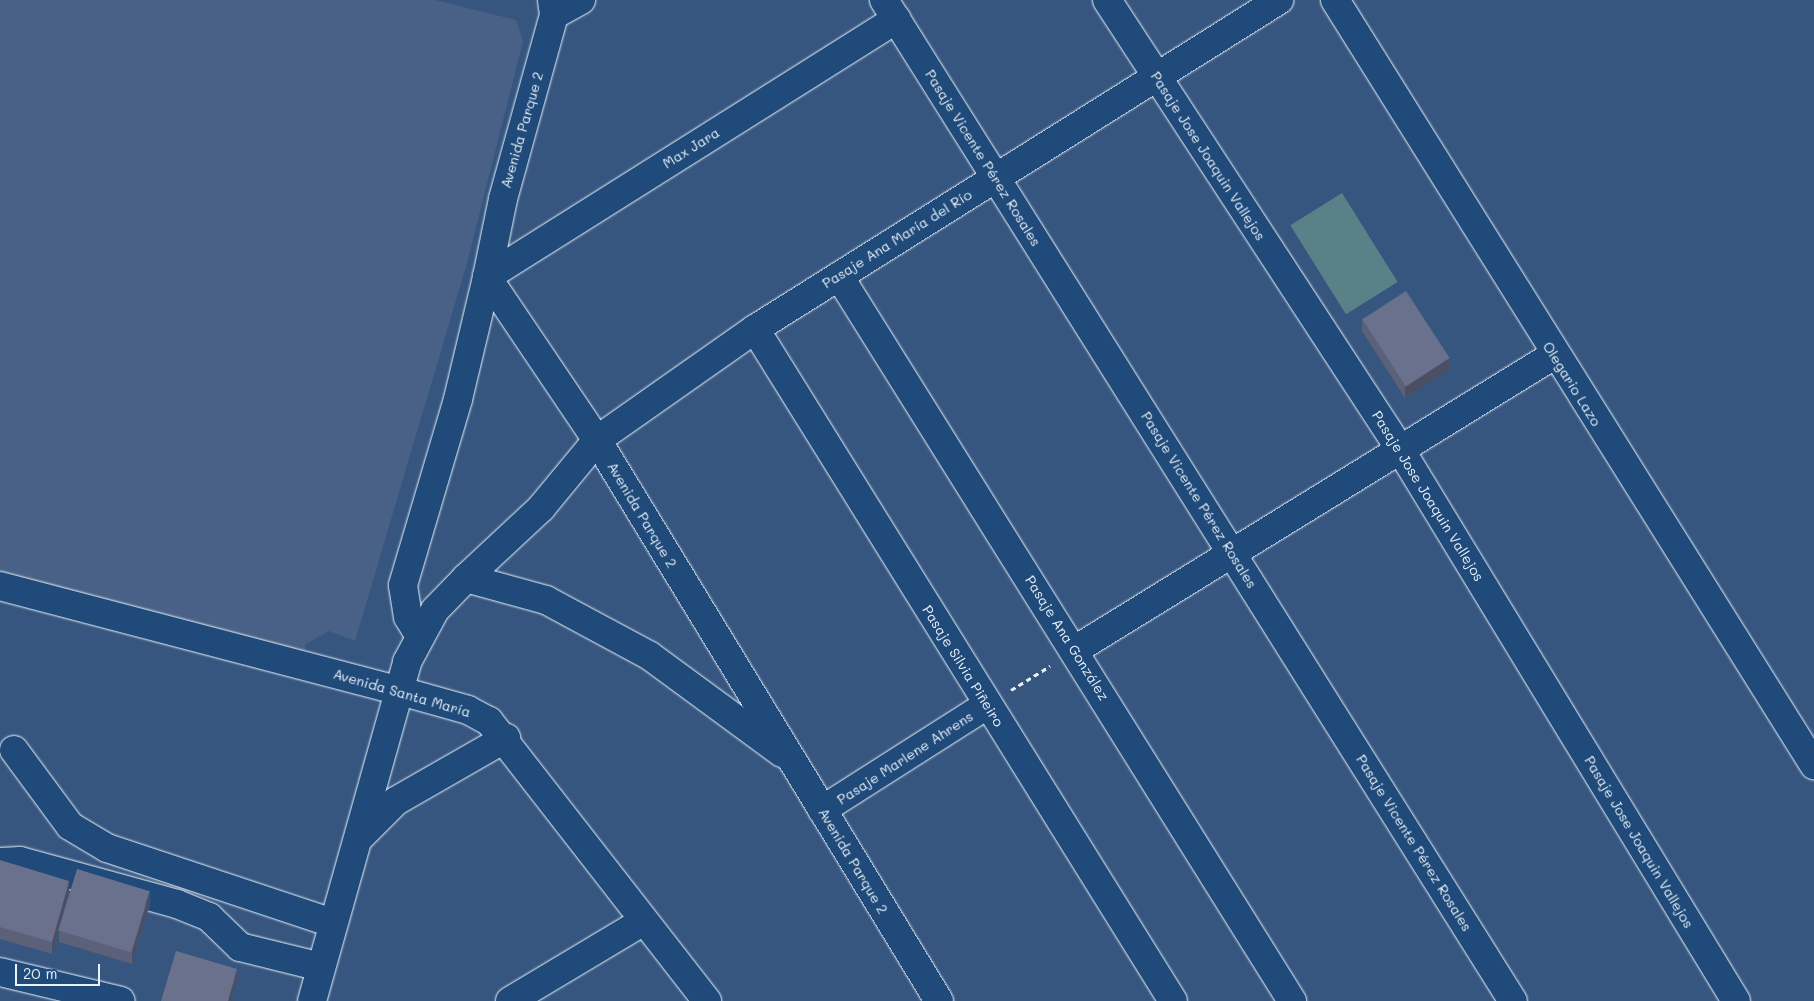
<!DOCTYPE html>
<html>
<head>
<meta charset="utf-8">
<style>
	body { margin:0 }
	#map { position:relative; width:1814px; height:1001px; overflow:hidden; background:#365680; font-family:Mali,sans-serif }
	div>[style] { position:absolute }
	.built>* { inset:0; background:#496186 }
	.green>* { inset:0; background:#598188; transform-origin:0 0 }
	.path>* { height:3px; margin-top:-1.5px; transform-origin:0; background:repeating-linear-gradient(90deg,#e8f1f8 0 5px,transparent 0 9px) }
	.roads { filter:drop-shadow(0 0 1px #e8f1f8) drop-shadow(0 0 1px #e8f1f8) }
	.minor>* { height:28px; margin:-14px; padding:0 14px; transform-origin:14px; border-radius:14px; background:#1f4a7a }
	.wall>* { inset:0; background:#5b6179 }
	.shaded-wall>* { inset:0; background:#4a4f63 }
	.building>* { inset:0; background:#6a718d; transform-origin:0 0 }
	span { translate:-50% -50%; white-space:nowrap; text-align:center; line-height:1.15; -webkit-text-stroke:4.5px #1f4a7a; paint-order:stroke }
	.street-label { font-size:14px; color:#e8f1f8 }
	.scale { position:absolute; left:15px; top:964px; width:85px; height:22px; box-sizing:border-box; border:2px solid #e8f1f8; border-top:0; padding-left:6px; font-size:15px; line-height:18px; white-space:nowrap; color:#e8f1f8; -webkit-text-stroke:4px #1f4a7a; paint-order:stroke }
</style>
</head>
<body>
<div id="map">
	<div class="built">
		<i style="clip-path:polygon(0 0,435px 0,516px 20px,523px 41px,467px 263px,355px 641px,329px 631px,306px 644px,302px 665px,0 580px)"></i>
	</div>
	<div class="green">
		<i style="left:1342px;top:193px;width:105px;height:61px;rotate:58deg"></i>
	</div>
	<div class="path">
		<i style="left:1011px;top:690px;width:46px;rotate:-31.6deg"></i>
	</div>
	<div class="roads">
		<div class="minor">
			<i style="left:552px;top:0;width:15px;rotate:82deg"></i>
			<i style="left:554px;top:15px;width:191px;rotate:105.5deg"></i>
			<i style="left:503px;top:199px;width:80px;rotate:101.6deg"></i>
			<i style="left:487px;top:277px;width:197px;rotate:56deg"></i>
			<i style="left:597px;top:440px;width:657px;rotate:58.63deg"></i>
			<i style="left:884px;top:0;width:1182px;rotate:57.86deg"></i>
			<i style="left:1107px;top:0;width:536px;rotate:56.87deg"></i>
			<i style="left:1400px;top:449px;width:646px;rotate:58.67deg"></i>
			<i style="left:1335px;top:0;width:903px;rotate:57.95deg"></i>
			<i style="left:554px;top:15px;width:31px;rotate:-29deg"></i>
			<i style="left:839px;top:276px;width:855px;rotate:58deg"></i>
			<i style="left:755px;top:329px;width:791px;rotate:58.12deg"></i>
			<i style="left:466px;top:578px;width:103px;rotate:-43deg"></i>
			<i style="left:541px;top:508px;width:88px;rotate:-50.5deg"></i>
			<i style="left:597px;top:440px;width:193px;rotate:-35.1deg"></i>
			<i style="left:755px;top:329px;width:619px;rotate:-32.12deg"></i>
			<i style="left:0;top:586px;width:410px;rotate:14.7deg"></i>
			<i style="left:397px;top:690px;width:74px;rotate:15.7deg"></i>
			<i style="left:468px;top:710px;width:24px;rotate:28deg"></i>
			<i style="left:489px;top:721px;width:355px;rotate:52.1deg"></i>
			<i style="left:419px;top:635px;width:21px;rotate:-121deg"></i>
			<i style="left:408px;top:617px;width:32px;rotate:-99deg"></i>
			<i style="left:403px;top:585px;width:194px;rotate:-73.5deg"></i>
			<i style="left:458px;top:399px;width:125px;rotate:-76.6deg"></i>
			<i style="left:487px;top:277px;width:484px;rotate:-32.2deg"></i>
			<i style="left:1075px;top:650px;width:563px;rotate:-31.63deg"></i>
			<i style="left:14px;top:750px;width:94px;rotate:53.6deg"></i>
			<i style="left:70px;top:826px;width:43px;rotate:30.7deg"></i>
			<i style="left:107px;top:848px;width:238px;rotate:18.4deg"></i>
			<i style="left:822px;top:810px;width:196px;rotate:-32.5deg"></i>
			<i style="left:359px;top:838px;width:52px;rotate:-45deg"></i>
			<i style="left:396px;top:801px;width:127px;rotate:-29.8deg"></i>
			<i style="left:0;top:862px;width:20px;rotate:-3deg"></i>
			<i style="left:20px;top:861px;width:163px;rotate:15.3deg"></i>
			<i style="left:177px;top:904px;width:35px;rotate:22deg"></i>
			<i style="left:209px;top:917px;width:43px;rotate:44.1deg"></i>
			<i style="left:240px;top:947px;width:83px;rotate:13.9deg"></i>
			<i style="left:0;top:972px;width:124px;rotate:13.5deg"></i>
			<i style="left:312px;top:1001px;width:352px;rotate:-74.3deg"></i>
			<i style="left:407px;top:662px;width:59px;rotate:-61.7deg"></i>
			<i style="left:435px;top:610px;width:45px;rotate:-45.9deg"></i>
			<i style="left:466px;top:578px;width:83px;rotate:15.4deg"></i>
			<i style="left:546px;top:600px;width:118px;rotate:28.3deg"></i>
			<i style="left:650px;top:656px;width:164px;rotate:36.3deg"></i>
			<i style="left:510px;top:1001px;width:154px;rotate:-30.9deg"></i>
		</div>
	</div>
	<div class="wall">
		<i style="clip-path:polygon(1362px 319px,1449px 370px,1405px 398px,1362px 331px)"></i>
		<i style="clip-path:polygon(0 860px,69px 893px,52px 954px,0 939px)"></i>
		<i style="clip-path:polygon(150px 903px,132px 964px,59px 942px,59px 930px)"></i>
	</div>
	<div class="shaded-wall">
		<i style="clip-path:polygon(1449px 358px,1449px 370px,1405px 398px,1405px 386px)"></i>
		<i style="clip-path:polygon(69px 881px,69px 893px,52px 954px,52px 942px)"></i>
		<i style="clip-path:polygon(150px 891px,150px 903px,132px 964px,132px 952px)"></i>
		<i style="clip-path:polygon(237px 969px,237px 981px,231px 1001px,228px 1001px)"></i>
	</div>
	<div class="building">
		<i style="left:1406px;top:291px;width:80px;height:52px;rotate:57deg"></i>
		<i style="clip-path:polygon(0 860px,69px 881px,52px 942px,0 927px)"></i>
		<i style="left:77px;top:869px;width:76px;height:64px;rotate:17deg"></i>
		<i style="clip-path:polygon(176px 951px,237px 969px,228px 1001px,161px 1001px)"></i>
	</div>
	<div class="street-label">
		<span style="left:522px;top:130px;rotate:-74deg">Avenida Parque 2</span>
		<span style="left:691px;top:148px;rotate:-32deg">Max Jara</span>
		<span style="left:1208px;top:156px;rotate:57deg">Pasaje Jose Joaquin Vallejos</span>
		<span style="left:983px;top:158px;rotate:58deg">Pasaje Vicente Pérez Rosales</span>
		<span style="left:897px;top:239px;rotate:-32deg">Pasaje Ana María del Río</span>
		<span style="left:1572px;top:384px;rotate:58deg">Olegario Lazo</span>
		<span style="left:1428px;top:496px;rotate:58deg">Pasaje Jose Joaquin Vallejos</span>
		<span style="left:1199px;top:500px;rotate:58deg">Pasaje Vicente Pérez Rosales</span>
		<span style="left:642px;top:515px;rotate:59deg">Avenida Parque 2</span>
		<span style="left:1067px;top:638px;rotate:58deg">Pasaje Ana González</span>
		<span style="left:963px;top:666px;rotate:58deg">Pasaje Silvia Piñeiro</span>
		<span style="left:402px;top:693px;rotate:16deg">Avenida Santa María</span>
		<span style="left:905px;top:758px;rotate:-33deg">Pasaje Marlene Ahrens</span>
		<span style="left:1639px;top:842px;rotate:59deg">Pasaje Jose Joaquin Vallejos</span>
		<span style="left:1414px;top:843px;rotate:58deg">Pasaje Vicente Pérez Rosales</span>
		<span style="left:853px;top:861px;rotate:59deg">Avenida Parque 2</span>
	</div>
	<div class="scale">20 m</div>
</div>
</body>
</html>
